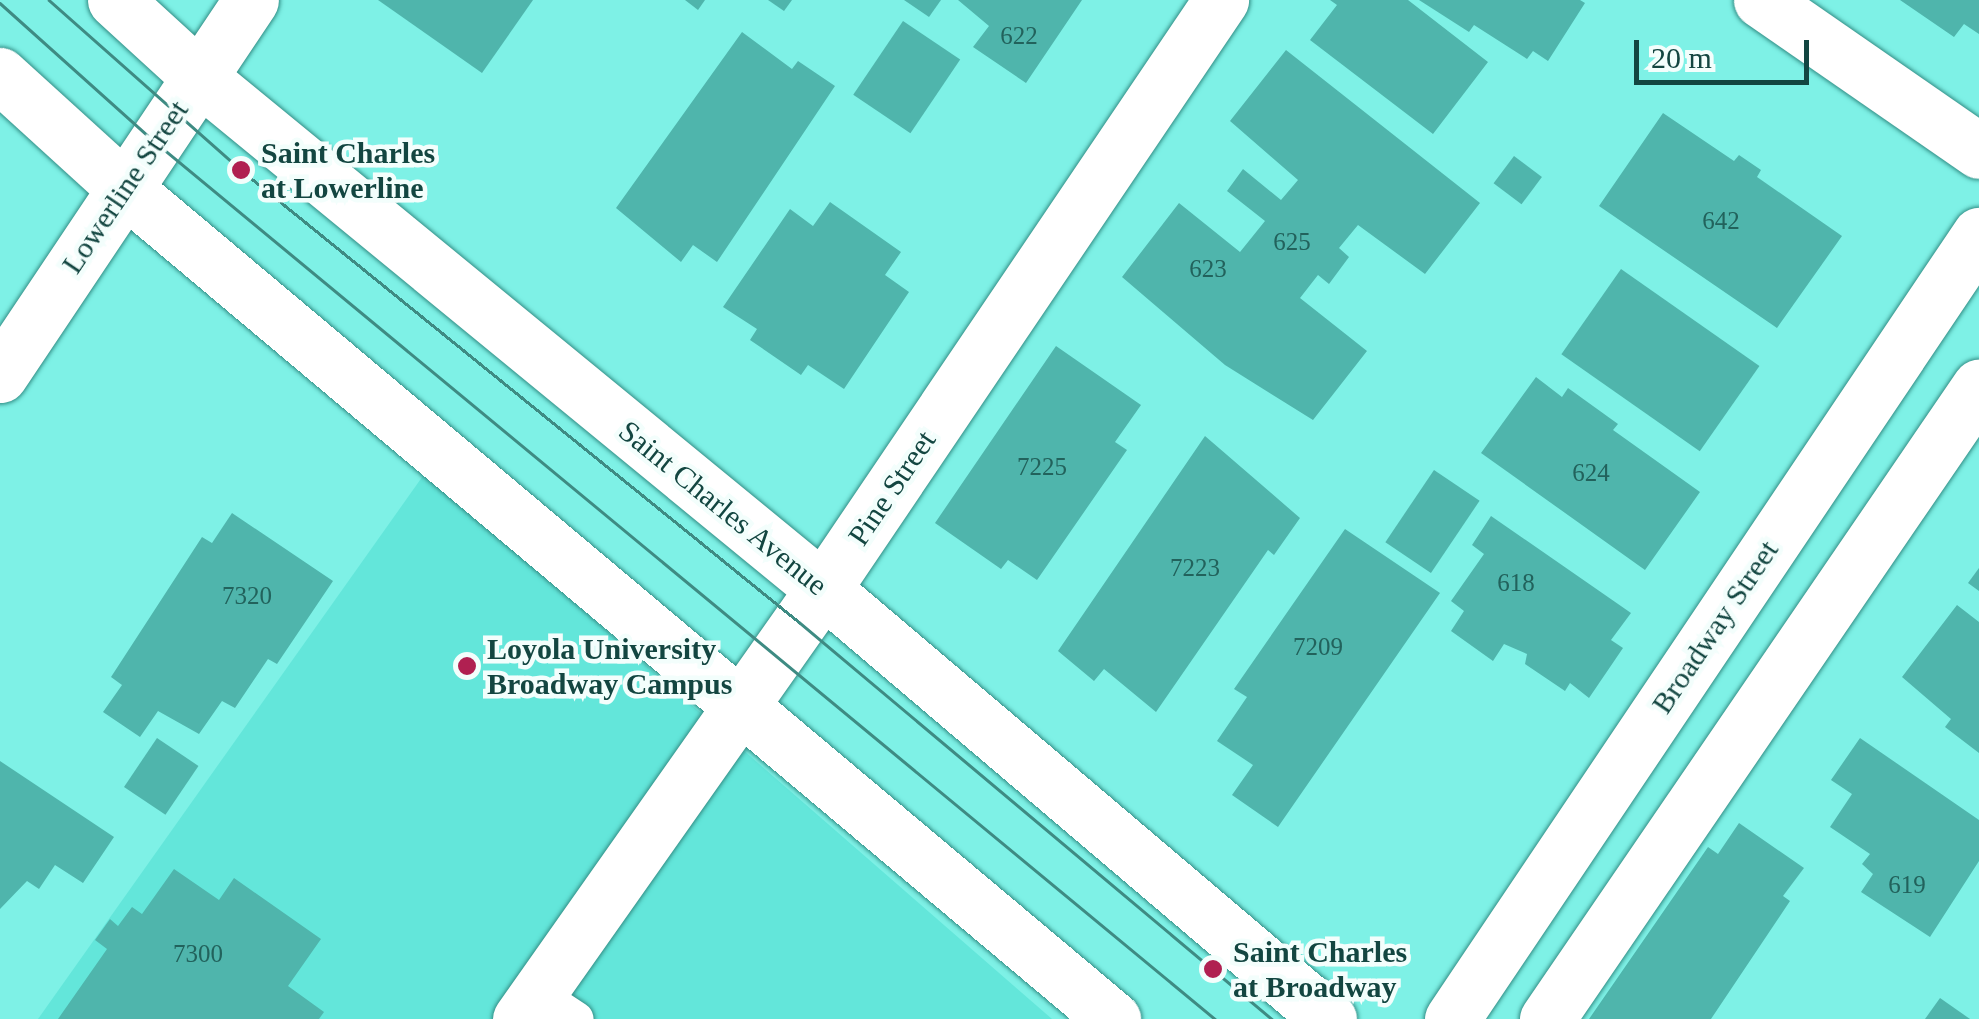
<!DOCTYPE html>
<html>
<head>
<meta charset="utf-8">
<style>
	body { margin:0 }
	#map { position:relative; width:1979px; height:1019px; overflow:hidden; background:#7ef1e6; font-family:Georgia,serif }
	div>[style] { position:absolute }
	.built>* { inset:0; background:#63e6da }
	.building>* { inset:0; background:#4fb5ac; transform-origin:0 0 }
	.roads { filter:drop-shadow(0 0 2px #328d85) drop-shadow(0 0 2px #328d85) }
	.lane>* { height:35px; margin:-17.5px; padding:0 17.5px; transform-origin:17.5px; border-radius:17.5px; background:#fff }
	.street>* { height:55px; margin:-27.5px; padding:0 27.5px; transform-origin:27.5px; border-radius:27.5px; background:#fff }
	.secondary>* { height:55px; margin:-27.5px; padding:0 27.5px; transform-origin:27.5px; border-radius:27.5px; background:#fff }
	.tram>* { height:2.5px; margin:-1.25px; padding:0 1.25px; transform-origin:1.25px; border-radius:1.25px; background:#3e8b83 }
	.dots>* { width:28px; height:28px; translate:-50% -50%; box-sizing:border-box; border:5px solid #f3fefc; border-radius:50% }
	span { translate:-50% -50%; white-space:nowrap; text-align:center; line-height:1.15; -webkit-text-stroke:9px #f3fefc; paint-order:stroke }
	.number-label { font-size:25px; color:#22625c }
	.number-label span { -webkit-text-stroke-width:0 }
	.poi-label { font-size:30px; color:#134641; font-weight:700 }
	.left { translate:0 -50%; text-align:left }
	.street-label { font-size:30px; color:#134641 }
	.scale { position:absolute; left:1634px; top:40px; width:175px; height:45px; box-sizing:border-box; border:5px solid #134641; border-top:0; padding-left:12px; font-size:30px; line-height:35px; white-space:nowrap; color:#134641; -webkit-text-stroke:8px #f3fefc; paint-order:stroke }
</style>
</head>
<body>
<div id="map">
	<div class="built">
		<i style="clip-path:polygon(425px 473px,1052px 1019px,38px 1019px)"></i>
	</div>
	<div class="building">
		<i style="clip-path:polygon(378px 0,533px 0,482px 73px)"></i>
		<i style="clip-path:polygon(685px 0,705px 0,698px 10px)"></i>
		<i style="clip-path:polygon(768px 0,792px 0,784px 11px)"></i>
		<i style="clip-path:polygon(904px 0,941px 0,929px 17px)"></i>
		<i style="clip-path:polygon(958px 0,1082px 0,1026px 83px,973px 47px,989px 26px)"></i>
		<i style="clip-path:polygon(1330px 0,1408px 0,1488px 62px,1433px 134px,1310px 40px,1337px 5px)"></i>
		<i style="clip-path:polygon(1419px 0,1580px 0,1585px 3px,1548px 61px,1533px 51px,1527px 59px,1474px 25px,1469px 32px)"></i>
		<i style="clip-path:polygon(1900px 0,1979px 0,1979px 34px,1964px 24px,1954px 37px)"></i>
		<i style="left:903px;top:21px;width:69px;height:89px;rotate:34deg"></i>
		<i style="clip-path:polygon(742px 32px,792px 69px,798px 61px,835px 86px,717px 262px,693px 245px,681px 262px,616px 208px)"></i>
		<i style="clip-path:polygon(1286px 50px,1480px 203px,1425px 274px,1358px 225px,1339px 248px,1349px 257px,1329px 284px,1318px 275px,1300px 298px,1367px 351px,1313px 420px,1225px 365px,1122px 277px,1179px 203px,1240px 252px,1265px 221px,1227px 191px,1243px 169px,1281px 200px,1298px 180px,1230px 121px)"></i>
		<i style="clip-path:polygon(1663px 113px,1734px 161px,1739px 155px,1761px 170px,1757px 177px,1842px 236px,1777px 328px,1599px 206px)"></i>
		<i style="left:1514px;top:156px;width:35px;height:34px;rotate:37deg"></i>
		<i style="clip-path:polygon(830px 202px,901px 252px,885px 275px,909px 292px,844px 389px,808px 365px,801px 375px,750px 340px,757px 329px,723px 307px,790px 209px,813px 226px)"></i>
		<i style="left:1621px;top:269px;width:169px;height:104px;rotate:35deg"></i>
		<i style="clip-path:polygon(1056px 346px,1141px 405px,1115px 442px,1127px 450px,1037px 580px,1008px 560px,1001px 569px,935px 523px)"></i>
		<i style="clip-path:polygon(1536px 377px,1562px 397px,1568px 388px,1618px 424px,1613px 430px,1700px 492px,1645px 570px,1481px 453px)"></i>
		<i style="clip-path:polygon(1205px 436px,1300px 518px,1274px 555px,1268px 550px,1156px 712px,1104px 669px,1094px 681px,1058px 651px)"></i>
		<i style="left:1434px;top:470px;width:55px;height:87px;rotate:34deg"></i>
		<i style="clip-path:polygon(232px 513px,333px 581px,277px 664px,268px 659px,235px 708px,222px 701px,199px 734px,158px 711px,140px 737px,103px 712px,122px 685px,111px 677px,202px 537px,212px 543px)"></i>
		<i style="clip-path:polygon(1491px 516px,1631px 613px,1611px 640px,1623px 648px,1589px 698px,1570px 683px,1565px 691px,1525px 664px,1527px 654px,1504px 644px,1493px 661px,1451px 631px,1464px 611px,1451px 601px,1484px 554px,1472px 545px)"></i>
		<i style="clip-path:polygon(1345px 529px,1440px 593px,1278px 827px,1232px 795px,1253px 765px,1217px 741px,1247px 697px,1234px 689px)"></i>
		<i style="clip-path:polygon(1979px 568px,1979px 591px,1968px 583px)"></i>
		<i style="clip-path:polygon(1957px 605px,1979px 622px,1979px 753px,1945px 727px,1951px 719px,1902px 677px)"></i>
		<i style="left:157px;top:738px;width:50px;height:59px;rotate:34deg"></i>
		<i style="clip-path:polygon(1860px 738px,1979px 820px,1979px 861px,1930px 937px,1861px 892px,1873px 874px,1862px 864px,1870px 854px,1830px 827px,1852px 794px,1831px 780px)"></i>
		<i style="clip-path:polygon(0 761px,114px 837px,83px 883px,55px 865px,39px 889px,27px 881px,0 909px)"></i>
		<i style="clip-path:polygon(1739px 823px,1804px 868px,1783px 896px,1790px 901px,1711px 1019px,1589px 1019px,1708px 847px,1718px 854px)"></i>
		<i style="clip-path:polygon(174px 869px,219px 900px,234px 878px,321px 939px,288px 986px,324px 1012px,319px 1019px,58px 1019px,107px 949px,95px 940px,110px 919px,118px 926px,132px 907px,142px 914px)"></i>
		<i style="clip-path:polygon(1940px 998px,1970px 1019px,1925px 1019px)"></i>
	</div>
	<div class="roads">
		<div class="lane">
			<i style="left:538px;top:994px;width:45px;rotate:33.3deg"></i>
		</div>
		<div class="street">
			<i style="left:1761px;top:0;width:265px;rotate:34.7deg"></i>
			<i style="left:0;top:375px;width:451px;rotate:-56.2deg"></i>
			<i style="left:520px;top:1019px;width:526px;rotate:-54.83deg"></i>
			<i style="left:823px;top:589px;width:711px;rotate:-55.95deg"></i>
		</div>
		<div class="secondary">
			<i style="left:115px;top:0;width:113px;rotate:42.5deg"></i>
			<i style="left:198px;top:76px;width:809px;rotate:39.38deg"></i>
			<i style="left:823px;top:589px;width:664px;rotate:40.36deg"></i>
			<i style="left:0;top:75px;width:168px;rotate:42.3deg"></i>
			<i style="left:124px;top:188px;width:1292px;rotate:40.04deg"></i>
			<i style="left:1452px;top:1019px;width:945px;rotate:-56.09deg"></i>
			<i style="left:1547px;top:1019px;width:766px;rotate:-55.65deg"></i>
		</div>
	</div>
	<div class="tram">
		<i style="left:49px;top:0;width:256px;rotate:41.5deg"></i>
		<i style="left:241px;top:170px;width:718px;rotate:39.01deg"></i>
		<i style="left:799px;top:622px;width:618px;rotate:40.01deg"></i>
		<i style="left:0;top:3px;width:208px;rotate:41.9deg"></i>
		<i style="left:155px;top:142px;width:1376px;rotate:39.6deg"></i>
	</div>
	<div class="dots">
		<i style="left:241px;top:170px;background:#b02051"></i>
		<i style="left:467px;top:666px;background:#b02051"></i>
		<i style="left:1213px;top:969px;background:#b02051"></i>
	</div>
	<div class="number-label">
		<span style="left:1019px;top:36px">622</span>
		<span style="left:1721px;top:221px">642</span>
		<span style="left:1292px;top:242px">625</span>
		<span style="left:1208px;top:269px">623</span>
		<span style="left:1042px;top:467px">7225</span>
		<span style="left:1591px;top:473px">624</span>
		<span style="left:1195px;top:568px">7223</span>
		<span style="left:1516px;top:583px">618</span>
		<span style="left:247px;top:596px">7320</span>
		<span style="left:1318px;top:647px">7209</span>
		<span style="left:1907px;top:885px">619</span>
		<span style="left:198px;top:954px">7300</span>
	</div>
	<div class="poi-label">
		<span class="left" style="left:261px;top:170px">Saint Charles<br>at Lowerline</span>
		<span class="left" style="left:487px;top:666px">Loyola University<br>Broadway Campus</span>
		<span class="left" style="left:1233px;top:969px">Saint Charles<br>at Broadway</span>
	</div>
	<div class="street-label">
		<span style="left:125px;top:187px;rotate:-56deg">Lowerline Street</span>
		<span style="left:892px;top:488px;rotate:-56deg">Pine Street</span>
		<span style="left:723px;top:508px;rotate:39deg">Saint Charles Avenue</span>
		<span style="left:1715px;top:627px;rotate:-56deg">Broadway Street</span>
	</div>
	<div class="scale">20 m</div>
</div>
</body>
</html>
